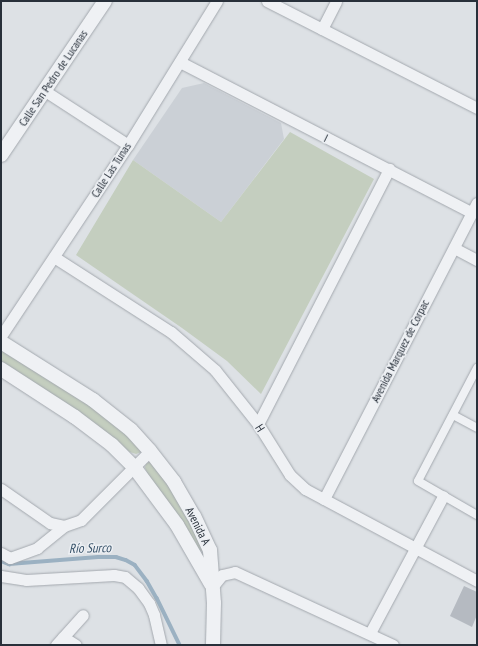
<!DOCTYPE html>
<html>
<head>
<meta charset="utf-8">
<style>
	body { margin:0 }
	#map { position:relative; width:478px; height:646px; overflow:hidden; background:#dde1e5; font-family:"PT Sans Narrow",sans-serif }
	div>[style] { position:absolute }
	.built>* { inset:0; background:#cbd0d6 }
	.green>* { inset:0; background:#c4cebf }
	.stream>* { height:3.5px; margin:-1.75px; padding:0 1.75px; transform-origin:1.75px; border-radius:1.75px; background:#9bb1c2 }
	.building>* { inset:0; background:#b5bac1 }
	.roads { filter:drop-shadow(0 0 1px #a3a8ae) drop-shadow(0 0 1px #a3a8ae) }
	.pedestrian>* { height:8px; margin:-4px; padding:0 4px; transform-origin:4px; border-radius:4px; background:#eff1f4 }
	.minor>* { height:11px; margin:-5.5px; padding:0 5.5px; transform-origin:5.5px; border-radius:5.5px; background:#eff1f4 }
	.tertiary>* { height:14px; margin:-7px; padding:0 7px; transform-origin:7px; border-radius:7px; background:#eff1f4 }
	span { translate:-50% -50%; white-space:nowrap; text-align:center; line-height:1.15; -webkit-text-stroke:3px #eceff3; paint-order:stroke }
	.street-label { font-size:12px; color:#28303a }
	.water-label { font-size:13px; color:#375269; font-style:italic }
	.frame { position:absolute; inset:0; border:2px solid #28303a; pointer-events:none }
</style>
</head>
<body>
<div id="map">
	<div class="built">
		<i style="clip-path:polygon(204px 83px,281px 123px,284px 139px,221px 222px,133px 160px,182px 88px)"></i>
	</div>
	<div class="green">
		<i style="clip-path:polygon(290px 132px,374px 179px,261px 394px,227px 361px,182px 328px,76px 255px,133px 160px,221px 222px)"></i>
		<i style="clip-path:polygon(2px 350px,105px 414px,139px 445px,141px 452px,136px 454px,130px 452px,1px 364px)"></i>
		<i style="clip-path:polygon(149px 462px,154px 463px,205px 546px,202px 551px,196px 549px,148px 475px,145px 468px,146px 463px)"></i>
	</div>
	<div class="stream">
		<i style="left:1px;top:561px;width:9px;rotate:21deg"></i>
		<i style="left:9px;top:564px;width:89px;rotate:-4.5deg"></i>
		<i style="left:98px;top:557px;width:18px"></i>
		<i style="left:116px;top:557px;width:10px;rotate:17deg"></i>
		<i style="left:126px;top:560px;width:10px;rotate:29deg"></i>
		<i style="left:135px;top:565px;width:20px;rotate:53deg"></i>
		<i style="left:147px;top:581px;width:20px;rotate:60deg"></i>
		<i style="left:157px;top:598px;width:52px;rotate:63.9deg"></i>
	</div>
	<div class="building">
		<i style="clip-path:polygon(464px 586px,477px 592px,477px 615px,472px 627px,450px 616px)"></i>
	</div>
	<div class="roads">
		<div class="pedestrian">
			<i style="left:477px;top:368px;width:127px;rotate:117.6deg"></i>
			<i style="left:418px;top:481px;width:68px;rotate:30deg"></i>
			<i style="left:453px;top:415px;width:27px;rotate:28deg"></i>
		</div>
		<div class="minor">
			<i style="left:267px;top:1px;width:236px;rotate:27deg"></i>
			<i style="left:322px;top:29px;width:31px;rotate:-63deg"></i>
			<i style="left:180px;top:62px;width:329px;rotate:27.3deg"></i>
			<i style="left:45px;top:91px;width:99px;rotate:33deg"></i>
			<i style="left:454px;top:248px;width:26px;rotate:28deg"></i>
			<i style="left:54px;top:257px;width:139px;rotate:32.7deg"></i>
			<i style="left:171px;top:332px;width:58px;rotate:40.8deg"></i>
			<i style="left:215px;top:370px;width:69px;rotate:51.5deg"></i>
			<i style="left:258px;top:424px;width:60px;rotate:57.9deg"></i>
			<i style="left:290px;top:475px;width:21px;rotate:43deg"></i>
			<i style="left:305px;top:489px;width:195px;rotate:28.1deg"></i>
			<i style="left:1px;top:336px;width:229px;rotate:-56.4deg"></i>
			<i style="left:128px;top:145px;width:169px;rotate:-58.3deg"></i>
			<i style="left:258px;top:424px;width:287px;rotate:-62.8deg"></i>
			<i style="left:1px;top:489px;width:60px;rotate:34.8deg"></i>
			<i style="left:50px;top:523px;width:14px;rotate:12deg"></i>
			<i style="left:324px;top:499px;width:333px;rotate:-62.7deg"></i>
			<i style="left:1px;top:553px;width:10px;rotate:29deg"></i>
			<i style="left:10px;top:558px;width:29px;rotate:-20deg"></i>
			<i style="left:37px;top:548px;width:35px;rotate:-39deg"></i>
			<i style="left:64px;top:526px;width:18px;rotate:-19deg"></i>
			<i style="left:81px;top:520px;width:98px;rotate:-45deg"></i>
			<i style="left:1px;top:576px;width:25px;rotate:9deg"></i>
			<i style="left:26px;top:580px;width:88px;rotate:-3.3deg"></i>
			<i style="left:114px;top:575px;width:11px;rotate:10deg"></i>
			<i style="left:125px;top:577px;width:17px;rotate:40deg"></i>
			<i style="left:138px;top:588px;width:19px;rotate:54deg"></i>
			<i style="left:149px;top:603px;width:13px;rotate:67deg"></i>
			<i style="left:154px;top:615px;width:31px;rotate:77deg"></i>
			<i style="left:213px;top:586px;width:14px;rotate:-51deg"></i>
			<i style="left:222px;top:575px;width:13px;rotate:-13deg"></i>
			<i style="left:235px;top:572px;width:174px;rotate:24.8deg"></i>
			<i style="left:370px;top:633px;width:155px;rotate:-61.9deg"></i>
			<i style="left:63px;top:637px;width:15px;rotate:32deg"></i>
			<i style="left:56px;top:645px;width:40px;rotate:-48deg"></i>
		</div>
		<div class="tertiary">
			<i style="left:1px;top:155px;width:186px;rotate:-56deg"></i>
			<i style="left:1px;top:342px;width:109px;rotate:32.2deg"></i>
			<i style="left:93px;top:400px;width:48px;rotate:38.3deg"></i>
			<i style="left:131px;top:430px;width:28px;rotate:48deg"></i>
			<i style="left:150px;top:451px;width:39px;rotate:52deg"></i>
			<i style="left:174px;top:482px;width:39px;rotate:60deg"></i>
			<i style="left:194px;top:516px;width:38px;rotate:65deg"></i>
			<i style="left:210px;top:550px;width:53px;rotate:85.7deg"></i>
			<i style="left:214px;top:603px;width:42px;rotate:91.4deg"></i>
			<i style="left:1px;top:369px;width:88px;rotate:33deg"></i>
			<i style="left:75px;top:417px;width:46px;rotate:37.1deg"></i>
			<i style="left:112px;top:445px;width:31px;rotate:45deg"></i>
			<i style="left:134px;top:467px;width:72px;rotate:53.4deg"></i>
			<i style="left:177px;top:525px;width:68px;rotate:60deg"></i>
		</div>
	</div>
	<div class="street-label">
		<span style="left:53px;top:78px;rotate:-56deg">Calle San Pedro de Lucanas</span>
		<span style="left:326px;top:138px;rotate:26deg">I</span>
		<span style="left:111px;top:170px;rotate:-57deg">Calle Las Tunas</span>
		<span style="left:400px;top:351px;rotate:-63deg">Avenida Marquez de Corpac</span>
		<span style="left:260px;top:428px;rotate:58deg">H</span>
		<span style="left:198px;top:526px;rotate:63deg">Avenida A</span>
	</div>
	<div class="water-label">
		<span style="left:90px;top:549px;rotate:-1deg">Río Surco</span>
	</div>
	<div class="frame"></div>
</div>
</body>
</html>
